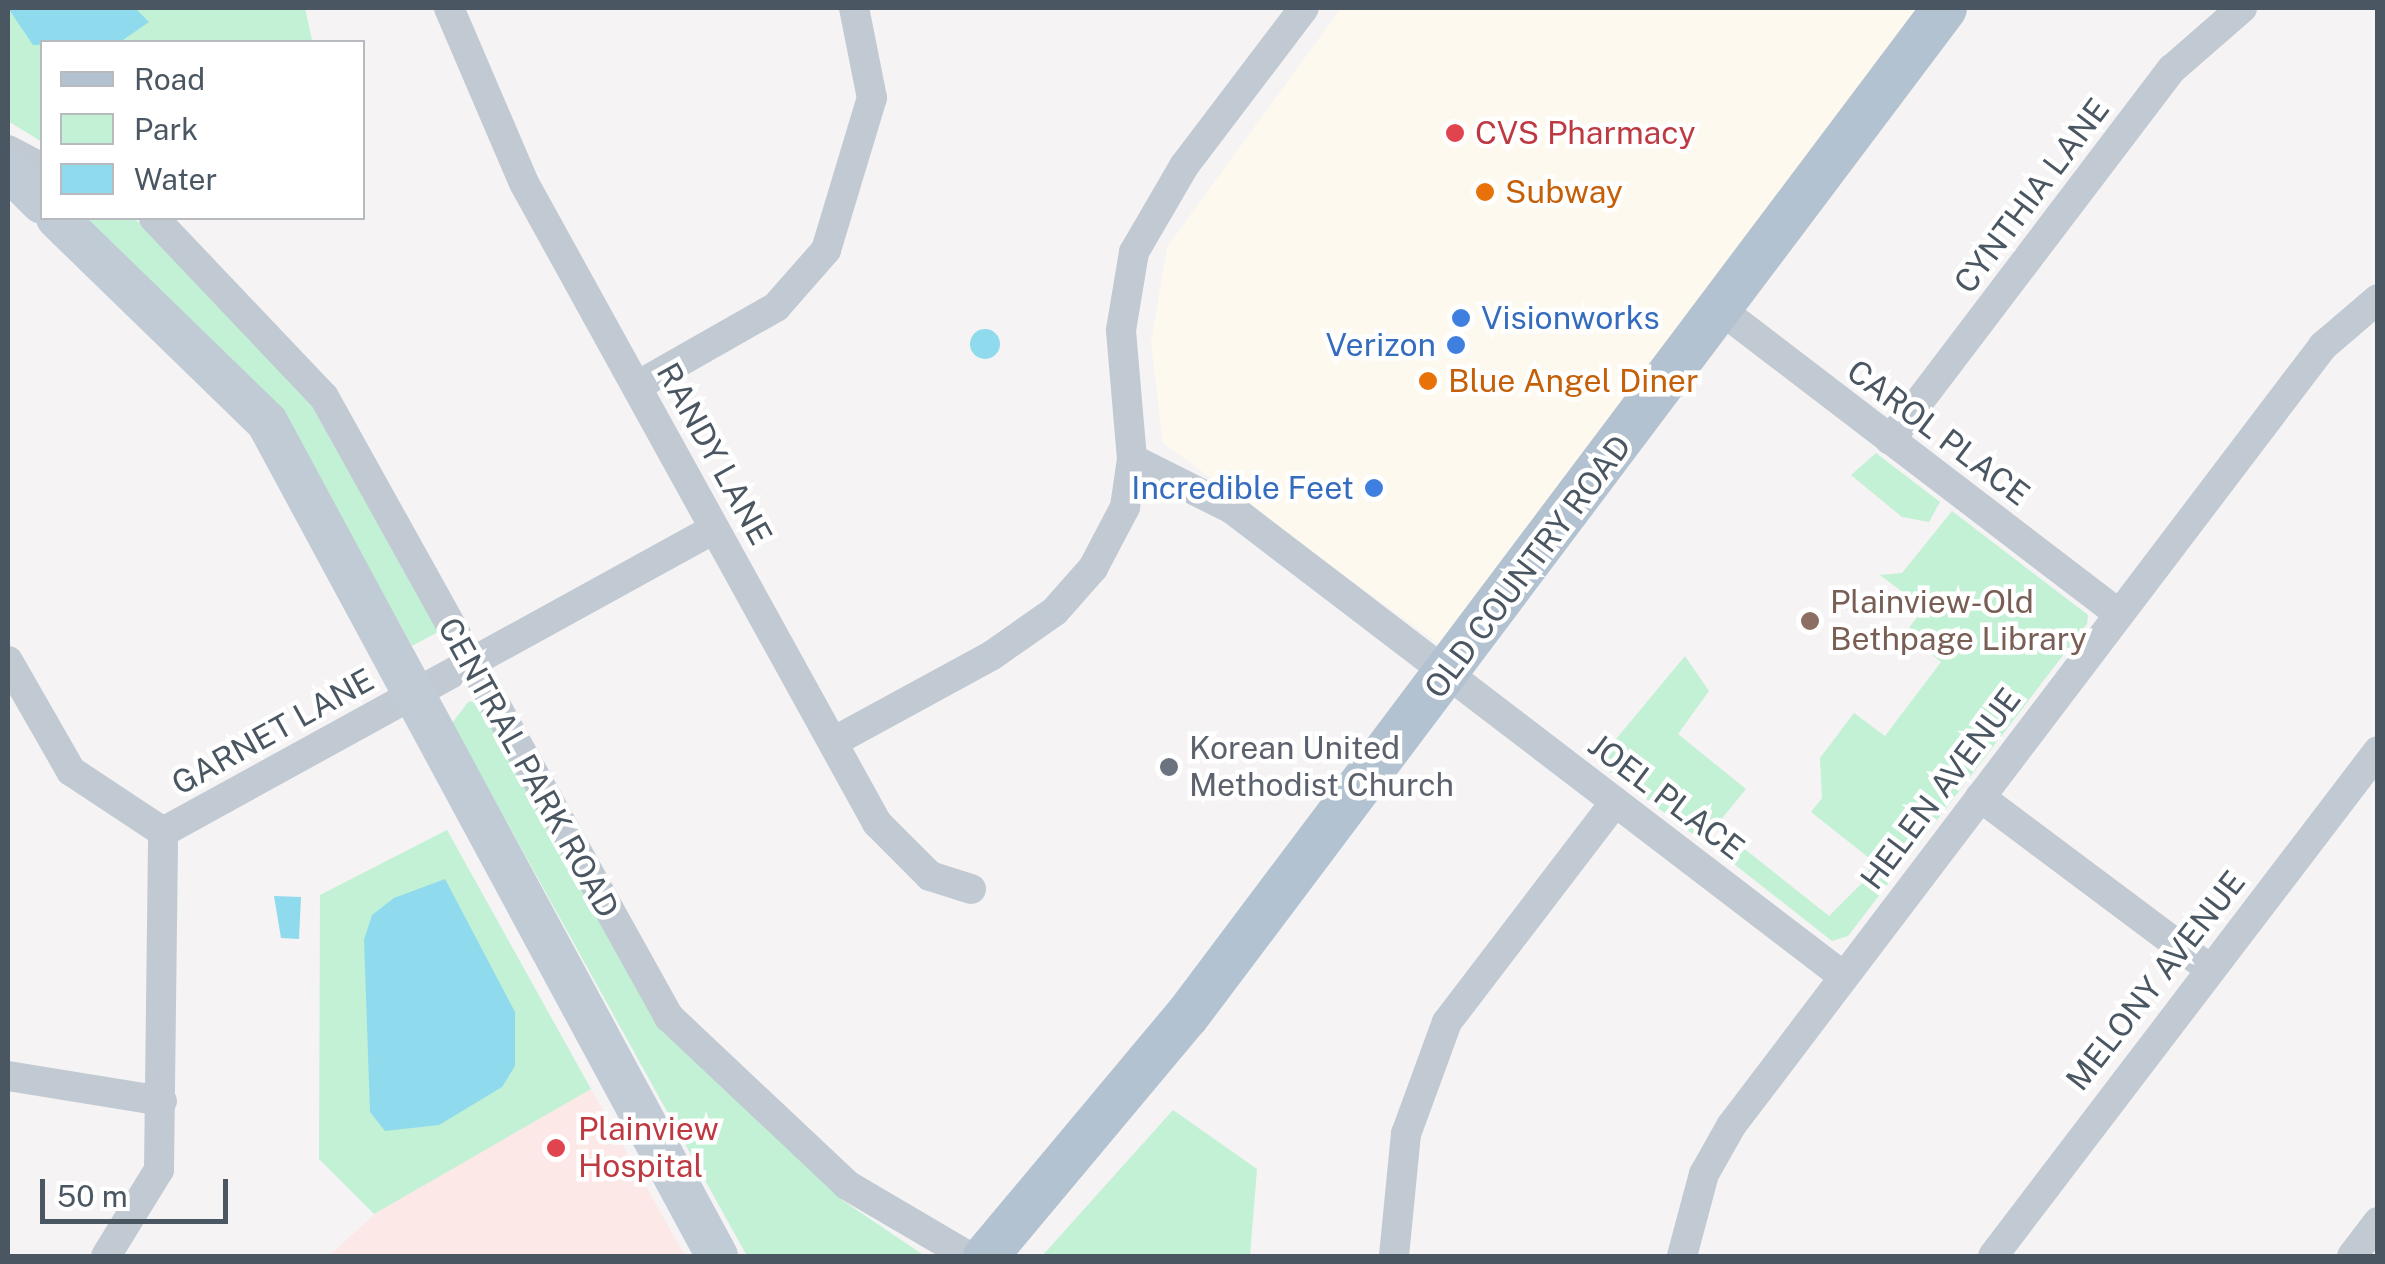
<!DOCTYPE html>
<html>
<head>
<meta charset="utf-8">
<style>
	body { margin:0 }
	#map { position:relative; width:2385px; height:1264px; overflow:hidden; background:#f5f3f3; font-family:"Public Sans",sans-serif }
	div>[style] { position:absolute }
	.commercial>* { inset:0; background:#fdf9ef }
	.medical>* { inset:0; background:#fce8e6 }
	.green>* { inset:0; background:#c3f1d5 }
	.water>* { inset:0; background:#90daee }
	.round { border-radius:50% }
	.street>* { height:30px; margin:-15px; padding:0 15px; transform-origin:15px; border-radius:15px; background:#c1cad2 }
	.secondary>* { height:42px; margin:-21px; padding:0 21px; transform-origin:21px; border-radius:21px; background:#c1cbd6 }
	.primary>* { height:45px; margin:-22.5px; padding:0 22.5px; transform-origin:22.5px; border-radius:22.5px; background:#b3c2d1 }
	.dots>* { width:28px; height:28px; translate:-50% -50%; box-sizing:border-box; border:5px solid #fff; border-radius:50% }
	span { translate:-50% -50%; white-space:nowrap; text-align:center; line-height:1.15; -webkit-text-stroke:9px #fff; paint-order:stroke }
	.health-label { font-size:32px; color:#be3a42 }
	.left { translate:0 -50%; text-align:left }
	.food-label { font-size:32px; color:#c56008 }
	.street-label { font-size:32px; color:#4a5661 }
	.shop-label { font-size:32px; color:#366cbe }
	.right { translate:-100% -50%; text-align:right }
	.education-label { font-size:32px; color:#785e54 }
	.worship-label { font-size:32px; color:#5b616d }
	.frame { position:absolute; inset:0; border:10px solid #4a5661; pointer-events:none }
	.legend { position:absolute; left:40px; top:40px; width:325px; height:180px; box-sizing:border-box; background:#fff; border:2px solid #b7bbc0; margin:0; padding:12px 18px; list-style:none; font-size:30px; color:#4a5661 }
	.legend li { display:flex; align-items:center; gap:20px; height:50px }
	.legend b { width:50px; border:2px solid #b7bbc0 }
	.scale { position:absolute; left:40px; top:1179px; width:188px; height:45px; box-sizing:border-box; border:5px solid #4a5661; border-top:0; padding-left:12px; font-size:30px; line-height:35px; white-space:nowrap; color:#4a5661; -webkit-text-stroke:8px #fff; paint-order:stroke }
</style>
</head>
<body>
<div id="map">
	<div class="commercial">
		<i style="clip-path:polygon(1341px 8px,1936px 8px,1451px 653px,1163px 443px,1151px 343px,1167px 247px)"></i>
	</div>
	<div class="medical">
		<i style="clip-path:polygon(591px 1089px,685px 1256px,329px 1256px,384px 1206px)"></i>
	</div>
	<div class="green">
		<i style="clip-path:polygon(8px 8px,305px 8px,312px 40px,42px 42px,42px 142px,8px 121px)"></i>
		<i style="clip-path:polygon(84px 218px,133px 218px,150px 231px,298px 381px,438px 632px,412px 646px,288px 422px)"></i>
		<i style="clip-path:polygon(1876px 453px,1940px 502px,1929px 522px,1902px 517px,1851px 475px)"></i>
		<i style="clip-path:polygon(1952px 511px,2088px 615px,2087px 624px,1848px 936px,1832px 941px,1734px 864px,1737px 843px,1829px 916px,1863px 882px,1873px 861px,1811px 812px,1822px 798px,1820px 758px,1854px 713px,1885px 736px,1941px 662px,1905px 633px,1924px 608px,1880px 575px,1902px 573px)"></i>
		<i style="clip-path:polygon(1685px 656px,1709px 691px,1678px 734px,1746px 789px,1715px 827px,1694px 835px,1597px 762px)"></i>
		<i style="clip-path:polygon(469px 701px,481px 705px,699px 1064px,842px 1200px,925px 1256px,747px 1256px,452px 723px)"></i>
		<i style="clip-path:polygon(447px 830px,591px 1089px,374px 1214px,319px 1159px,320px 895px)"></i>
		<i style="clip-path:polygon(1173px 1110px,1257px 1169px,1250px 1256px,1042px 1256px)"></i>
	</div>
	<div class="water">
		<i style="clip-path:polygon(8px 8px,135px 8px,149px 22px,120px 42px,33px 45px)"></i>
		<i class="round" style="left:970px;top:329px;width:30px;height:30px"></i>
		<i style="clip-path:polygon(445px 879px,515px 1012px,515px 1066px,502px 1087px,439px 1125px,385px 1131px,370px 1112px,364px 940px,372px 915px,394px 898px)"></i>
		<i style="clip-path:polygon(274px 896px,301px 897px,299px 939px,281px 938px)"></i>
	</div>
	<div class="street">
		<i style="left:449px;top:8px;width:190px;rotate:66.8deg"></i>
		<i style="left:524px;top:183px;width:731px;rotate:61.12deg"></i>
		<i style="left:877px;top:823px;width:75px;rotate:45deg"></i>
		<i style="left:930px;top:876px;width:43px;rotate:17.6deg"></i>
		<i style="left:8px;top:150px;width:38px;rotate:28deg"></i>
		<i style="left:154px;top:218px;width:247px;rotate:46.5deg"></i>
		<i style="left:324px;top:397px;width:710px;rotate:60.91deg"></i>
		<i style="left:669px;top:1017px;width:245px;rotate:43.3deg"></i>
		<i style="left:847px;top:1185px;width:140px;rotate:30.4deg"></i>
		<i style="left:1716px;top:306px;width:507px;rotate:37.39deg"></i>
		<i style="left:637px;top:386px;width:160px;rotate:-29.6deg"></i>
		<i style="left:776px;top:307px;width:76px;rotate:-48.7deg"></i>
		<i style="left:826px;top:250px;width:159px;rotate:-73.2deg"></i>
		<i style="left:872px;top:98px;width:92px;rotate:-101.3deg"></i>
		<i style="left:1890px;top:440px;width:466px;rotate:-52.8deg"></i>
		<i style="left:2172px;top:69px;width:93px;rotate:-41.1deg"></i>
		<i style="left:1132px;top:459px;width:112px;rotate:26.6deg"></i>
		<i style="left:1232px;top:509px;width:769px;rotate:37.39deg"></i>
		<i style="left:8px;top:661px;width:127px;rotate:60.2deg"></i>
		<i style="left:71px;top:771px;width:110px;rotate:33.5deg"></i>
		<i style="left:833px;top:742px;width:180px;rotate:-28.6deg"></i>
		<i style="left:991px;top:656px;width:78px;rotate:-35.1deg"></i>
		<i style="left:1055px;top:611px;width:57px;rotate:-48.5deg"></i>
		<i style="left:1093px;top:568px;width:69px;rotate:-62.3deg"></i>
		<i style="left:1125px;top:507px;width:49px;rotate:-81.7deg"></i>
		<i style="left:1132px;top:459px;width:129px;rotate:-94.9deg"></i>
		<i style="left:1121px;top:330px;width:79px;rotate:-80.5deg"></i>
		<i style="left:1134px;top:252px;width:99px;rotate:-59.8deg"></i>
		<i style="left:1184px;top:166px;width:198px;rotate:-52.8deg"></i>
		<i style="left:1980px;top:797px;width:287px;rotate:36.8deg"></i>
		<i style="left:163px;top:832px;width:629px;rotate:-28.81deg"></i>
		<i style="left:8px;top:1076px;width:156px;rotate:9.2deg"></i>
		<i style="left:106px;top:1256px;width:101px;rotate:-58.4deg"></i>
		<i style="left:159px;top:1170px;width:338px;rotate:-89.3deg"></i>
		<i style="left:1394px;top:1256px;width:123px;rotate:-84.4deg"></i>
		<i style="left:1406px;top:1134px;width:119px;rotate:-69.9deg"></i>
		<i style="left:1447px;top:1022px;width:277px;rotate:-52.6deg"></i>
		<i style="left:1682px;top:1256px;width:85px;rotate:-75deg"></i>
		<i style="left:1704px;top:1174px;width:55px;rotate:-60.6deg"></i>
		<i style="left:1731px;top:1126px;width:979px;rotate:-52.8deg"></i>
		<i style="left:2323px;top:346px;width:72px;rotate:-40.5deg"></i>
		<i style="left:1993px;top:1256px;width:635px;rotate:-52.68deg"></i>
		<i style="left:2352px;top:1256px;width:43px;rotate:-52.6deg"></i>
	</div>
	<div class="secondary">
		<i style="left:8px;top:169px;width:48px;rotate:45deg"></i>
		<i style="left:57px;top:218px;width:293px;rotate:44.2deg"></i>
		<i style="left:267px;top:422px;width:948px;rotate:61.65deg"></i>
	</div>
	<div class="primary">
		<i style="left:985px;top:1256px;width:313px;rotate:-50.1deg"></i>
		<i style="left:1186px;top:1016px;width:1261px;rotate:-53.06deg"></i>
	</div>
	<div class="dots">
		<i style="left:1455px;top:133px;background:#e0444e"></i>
		<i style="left:1485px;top:192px;background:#e8710a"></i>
		<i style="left:1461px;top:318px;background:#3f7fe0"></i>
		<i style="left:1456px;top:345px;background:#3f7fe0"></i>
		<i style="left:1428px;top:381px;background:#e8710a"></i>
		<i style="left:1374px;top:488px;background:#3f7fe0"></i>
		<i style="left:1810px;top:621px;background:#8d6e63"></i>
		<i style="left:1169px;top:767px;background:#6b7280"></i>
		<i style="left:556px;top:1148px;background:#e0444e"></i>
	</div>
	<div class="health-label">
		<span class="left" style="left:1475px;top:133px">CVS Pharmacy</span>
		<span class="left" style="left:578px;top:1148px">Plainview<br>Hospital</span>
	</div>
	<div class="food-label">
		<span class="left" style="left:1505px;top:192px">Subway</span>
		<span class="left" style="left:1448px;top:381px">Blue Angel Diner</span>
	</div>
	<div class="street-label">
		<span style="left:2032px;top:196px;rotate:-53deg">CYNTHIA LANE</span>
		<span style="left:1938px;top:433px;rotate:37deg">CAROL PLACE</span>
		<span style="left:714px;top:454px;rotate:61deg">RANDY LANE</span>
		<span style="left:1528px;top:567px;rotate:-53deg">OLD COUNTRY ROAD</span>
		<span style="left:273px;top:732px;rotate:-29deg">GARNET LANE</span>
		<span style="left:528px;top:768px;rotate:61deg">CENTRAL PARK ROAD</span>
		<span style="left:1941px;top:789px;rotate:-53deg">HELEN AVENUE</span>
		<span style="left:1666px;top:797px;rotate:37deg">JOEL PLACE</span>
		<span style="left:2156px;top:981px;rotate:-52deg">MELONY AVENUE</span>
	</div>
	<div class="shop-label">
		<span class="left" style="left:1481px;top:318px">Visionworks</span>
		<span class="right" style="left:1436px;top:345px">Verizon</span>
		<span class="right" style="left:1354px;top:488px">Incredible Feet</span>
	</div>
	<div class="education-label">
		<span class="left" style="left:1830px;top:621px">Plainview-Old<br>Bethpage Library</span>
	</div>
	<div class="worship-label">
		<span class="left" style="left:1189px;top:767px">Korean United<br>Methodist Church</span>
	</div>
	<div class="frame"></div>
	<ul class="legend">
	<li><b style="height:12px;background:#b3c2d1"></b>Road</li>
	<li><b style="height:28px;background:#c3f1d5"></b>Park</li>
	<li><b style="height:28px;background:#90daee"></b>Water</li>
	</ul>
	<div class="scale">50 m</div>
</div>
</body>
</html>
